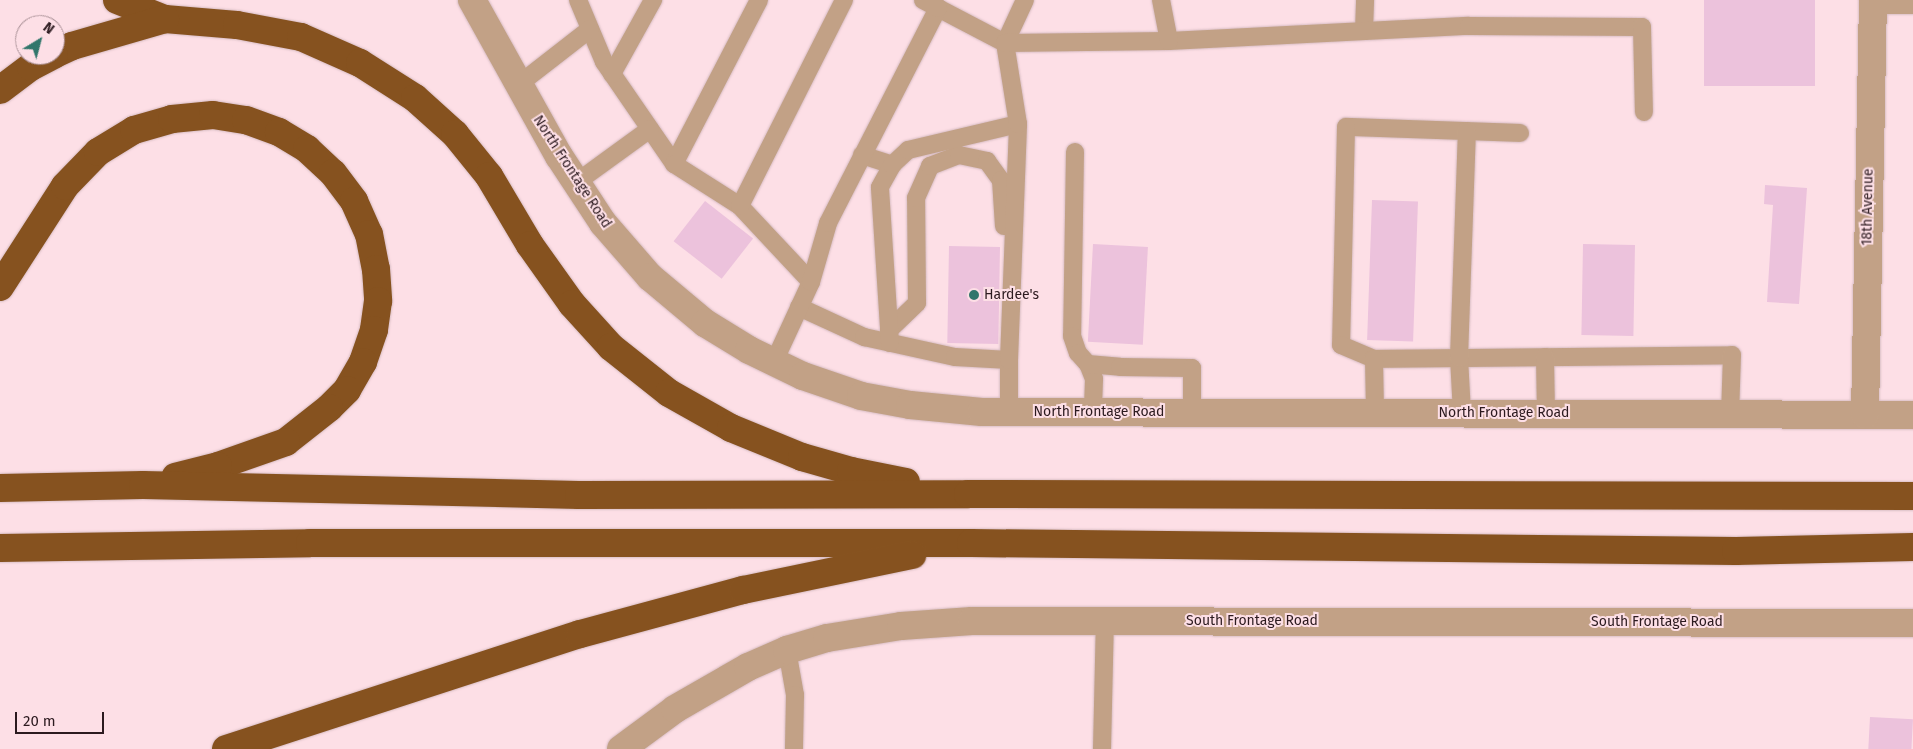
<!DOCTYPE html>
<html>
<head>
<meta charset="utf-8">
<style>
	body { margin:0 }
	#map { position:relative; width:1913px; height:749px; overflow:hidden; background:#fddfe6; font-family:"Fira Sans",sans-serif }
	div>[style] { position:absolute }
	.building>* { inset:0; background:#ecc2dc; transform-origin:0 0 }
	.roads { filter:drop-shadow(0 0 1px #d7bcc2) drop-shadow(0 0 1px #d7bcc2) }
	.service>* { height:18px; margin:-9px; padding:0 9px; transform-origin:9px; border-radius:9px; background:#c2a186 }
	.minor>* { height:28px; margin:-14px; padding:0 14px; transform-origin:14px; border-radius:14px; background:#c2a186 }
	.motorway>* { height:28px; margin:-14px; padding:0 14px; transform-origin:14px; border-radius:14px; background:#86521f }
	.dots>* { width:14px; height:14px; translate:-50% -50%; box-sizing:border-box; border:2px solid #fddfe6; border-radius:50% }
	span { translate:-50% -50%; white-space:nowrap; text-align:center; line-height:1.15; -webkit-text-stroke:4px #fddfe6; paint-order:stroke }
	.street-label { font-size:14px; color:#2c1a1f }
	.poi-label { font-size:14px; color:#2c1a1f }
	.left { translate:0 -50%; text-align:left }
	.north { position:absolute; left:15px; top:15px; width:50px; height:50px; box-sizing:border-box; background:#fddfe6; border:1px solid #a99096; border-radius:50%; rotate:37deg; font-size:14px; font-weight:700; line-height:20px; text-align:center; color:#2c1a1f }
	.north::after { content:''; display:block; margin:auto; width:18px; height:22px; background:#31766b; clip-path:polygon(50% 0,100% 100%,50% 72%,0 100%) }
	.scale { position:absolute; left:15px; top:712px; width:89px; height:22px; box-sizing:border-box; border:2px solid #2c1a1f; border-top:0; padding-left:6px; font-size:15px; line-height:18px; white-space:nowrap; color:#2c1a1f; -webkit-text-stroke:4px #fddfe6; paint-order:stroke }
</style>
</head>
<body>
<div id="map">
	<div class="building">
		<i style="left:1704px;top:0;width:111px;height:86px"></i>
		<i style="clip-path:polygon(1765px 185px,1807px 188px,1799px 304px,1767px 302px,1773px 205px,1764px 204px)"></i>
		<i style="left:1372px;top:200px;width:46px;height:140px;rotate:2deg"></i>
		<i style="left:705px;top:201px;width:61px;height:51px;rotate:38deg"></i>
		<i style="left:1093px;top:244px;width:55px;height:98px;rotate:3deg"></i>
		<i style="left:1583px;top:244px;width:52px;height:91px;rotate:1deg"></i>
		<i style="left:949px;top:246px;width:51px;height:97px;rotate:1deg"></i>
		<i style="left:1870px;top:717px;width:43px;height:32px;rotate:3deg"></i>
	</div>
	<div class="roads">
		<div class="service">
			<i style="left:578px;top:0;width:67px;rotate:67.2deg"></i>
			<i style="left:604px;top:62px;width:124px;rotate:55.5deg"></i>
			<i style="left:674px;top:164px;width:185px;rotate:-62.6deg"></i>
			<i style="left:1873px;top:5px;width:40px"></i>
			<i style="left:938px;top:8px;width:76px;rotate:27.6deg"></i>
			<i style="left:1005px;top:43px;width:47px;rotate:-65.1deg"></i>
			<i style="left:1364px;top:31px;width:31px;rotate:-88deg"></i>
			<i style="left:1169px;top:41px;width:300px;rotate:-2.9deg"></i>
			<i style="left:1469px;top:26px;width:173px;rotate:0.3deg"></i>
			<i style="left:1642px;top:27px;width:85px;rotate:88.7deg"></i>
			<i style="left:612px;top:74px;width:85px;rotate:-61deg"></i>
			<i style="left:518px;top:85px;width:91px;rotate:-37.9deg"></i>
			<i style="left:1520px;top:133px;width:174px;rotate:-178deg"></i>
			<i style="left:1346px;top:127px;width:218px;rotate:91.3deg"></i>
			<i style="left:1341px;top:345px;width:36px;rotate:23deg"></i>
			<i style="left:1374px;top:359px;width:358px;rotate:-0.6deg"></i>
			<i style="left:1732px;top:355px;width:59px;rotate:91.9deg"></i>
			<i style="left:1075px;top:152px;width:184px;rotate:90.9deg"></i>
			<i style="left:1072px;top:336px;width:18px;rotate:71deg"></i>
			<i style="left:1078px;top:353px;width:15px;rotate:48deg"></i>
			<i style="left:1088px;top:364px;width:16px;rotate:68deg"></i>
			<i style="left:1094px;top:379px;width:33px;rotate:92deg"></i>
			<i style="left:862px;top:155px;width:32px;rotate:18deg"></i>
			<i style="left:674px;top:164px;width:78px;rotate:32.5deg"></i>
			<i style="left:577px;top:182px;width:90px;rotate:-36deg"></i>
			<i style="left:811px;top:282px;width:104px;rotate:-133.1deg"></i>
			<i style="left:740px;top:206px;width:231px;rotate:-63.2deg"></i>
			<i style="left:799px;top:307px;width:72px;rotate:24.8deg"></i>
			<i style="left:864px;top:337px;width:93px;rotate:12.4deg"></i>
			<i style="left:955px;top:357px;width:54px;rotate:3.2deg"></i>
			<i style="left:889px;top:330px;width:39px;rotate:-44deg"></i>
			<i style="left:917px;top:303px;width:105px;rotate:-90.5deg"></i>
			<i style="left:916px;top:198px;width:35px;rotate:-66deg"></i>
			<i style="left:930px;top:166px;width:31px;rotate:-21deg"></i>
			<i style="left:959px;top:155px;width:29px;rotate:12deg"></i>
			<i style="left:987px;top:161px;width:24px;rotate:54deg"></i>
			<i style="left:1001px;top:180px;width:46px;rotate:86.3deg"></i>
			<i style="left:890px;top:343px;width:156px;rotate:-93.7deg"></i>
			<i style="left:880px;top:187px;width:25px;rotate:-61deg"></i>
			<i style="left:892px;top:165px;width:22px;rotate:-43deg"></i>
			<i style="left:908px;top:150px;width:113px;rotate:-13.3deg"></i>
			<i style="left:1545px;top:357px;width:57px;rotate:89deg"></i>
			<i style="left:1374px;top:359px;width:54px;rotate:88.9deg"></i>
			<i style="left:774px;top:362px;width:88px;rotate:-65.2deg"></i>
			<i style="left:811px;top:282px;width:61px;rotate:-73.9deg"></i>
			<i style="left:828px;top:223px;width:242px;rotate:-62.9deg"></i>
			<i style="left:938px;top:8px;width:17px;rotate:-152deg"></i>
			<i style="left:1088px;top:364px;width:32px;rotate:5deg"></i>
			<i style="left:1120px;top:367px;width:72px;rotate:0.8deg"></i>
			<i style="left:1192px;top:368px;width:45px;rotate:90deg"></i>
			<i style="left:1009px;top:412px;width:52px;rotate:-90deg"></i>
			<i style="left:1009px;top:360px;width:236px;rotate:-87.8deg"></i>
			<i style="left:1018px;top:124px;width:82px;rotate:-99.1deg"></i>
			<i style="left:1005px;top:43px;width:164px;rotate:-0.7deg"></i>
			<i style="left:1169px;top:41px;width:42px;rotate:-101deg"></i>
			<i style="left:1462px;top:413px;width:55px;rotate:-93.1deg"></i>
			<i style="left:1459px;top:358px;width:227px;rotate:-88deg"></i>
			<i style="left:787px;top:650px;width:46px;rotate:79.9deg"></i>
			<i style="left:795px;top:695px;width:54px;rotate:91.1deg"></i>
			<i style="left:1102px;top:749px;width:128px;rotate:-88.7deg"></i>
		</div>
		<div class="minor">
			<i style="left:472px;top:0;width:179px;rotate:60.9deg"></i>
			<i style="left:559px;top:156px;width:80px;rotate:56.7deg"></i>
			<i style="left:603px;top:223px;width:72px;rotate:49deg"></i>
			<i style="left:650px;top:277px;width:72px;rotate:39.9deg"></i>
			<i style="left:705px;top:323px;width:52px;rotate:31.5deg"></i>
			<i style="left:749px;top:350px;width:60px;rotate:25.7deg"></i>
			<i style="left:803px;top:376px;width:61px;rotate:19deg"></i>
			<i style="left:861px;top:396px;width:50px;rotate:10.4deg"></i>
			<i style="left:910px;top:405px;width:72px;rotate:5.6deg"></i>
			<i style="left:982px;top:412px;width:931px;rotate:0.18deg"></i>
			<i style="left:1865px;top:415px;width:415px;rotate:-88.9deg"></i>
			<i style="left:621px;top:749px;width:67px;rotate:-36.5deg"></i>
			<i style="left:675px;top:709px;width:84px;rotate:-29.9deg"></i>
			<i style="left:748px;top:667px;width:43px;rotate:-23.6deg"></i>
			<i style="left:787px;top:650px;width:42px;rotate:-16.7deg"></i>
			<i style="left:827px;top:638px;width:75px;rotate:-9.2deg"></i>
			<i style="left:901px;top:626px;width:71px;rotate:-4deg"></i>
			<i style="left:972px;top:621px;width:941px;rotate:0.12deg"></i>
		</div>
		<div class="motorway">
			<i style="left:117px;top:0;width:52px;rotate:21.6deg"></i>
			<i style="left:165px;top:19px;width:72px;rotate:4.8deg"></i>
			<i style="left:237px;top:25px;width:65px;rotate:10.6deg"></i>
			<i style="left:301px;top:37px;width:64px;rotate:23.8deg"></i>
			<i style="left:360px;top:63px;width:65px;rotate:32.5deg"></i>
			<i style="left:415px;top:98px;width:54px;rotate:42deg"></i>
			<i style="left:455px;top:134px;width:54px;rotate:51deg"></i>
			<i style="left:489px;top:176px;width:80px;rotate:59.3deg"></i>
			<i style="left:530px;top:245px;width:72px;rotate:54.6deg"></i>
			<i style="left:572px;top:304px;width:58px;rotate:47.8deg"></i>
			<i style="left:611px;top:347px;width:74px;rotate:38.4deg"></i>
			<i style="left:669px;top:393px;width:71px;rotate:29.4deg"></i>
			<i style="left:731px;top:428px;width:77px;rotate:22.2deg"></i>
			<i style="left:802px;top:457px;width:51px;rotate:15.9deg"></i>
			<i style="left:851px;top:471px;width:56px;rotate:11.3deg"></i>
			<i style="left:55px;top:54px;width:19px;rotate:-25deg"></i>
			<i style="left:72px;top:46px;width:97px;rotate:-16.2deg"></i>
			<i style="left:0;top:90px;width:39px;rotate:-37deg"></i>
			<i style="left:31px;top:67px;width:26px;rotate:-28deg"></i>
			<i style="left:0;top:287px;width:120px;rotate:-57.2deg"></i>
			<i style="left:65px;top:186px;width:47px;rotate:-45.9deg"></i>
			<i style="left:98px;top:152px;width:42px;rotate:-31.4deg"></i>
			<i style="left:134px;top:130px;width:40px;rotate:-16deg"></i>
			<i style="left:172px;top:119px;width:41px;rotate:-5.6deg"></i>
			<i style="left:213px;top:115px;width:33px;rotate:9deg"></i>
			<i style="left:246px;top:120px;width:35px;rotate:20deg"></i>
			<i style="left:279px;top:132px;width:33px;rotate:31deg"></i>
			<i style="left:307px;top:149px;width:35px;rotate:43deg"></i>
			<i style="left:333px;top:173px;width:35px;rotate:53deg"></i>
			<i style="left:354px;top:201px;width:36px;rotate:66deg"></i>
			<i style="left:369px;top:234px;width:36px;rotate:79deg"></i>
			<i style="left:376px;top:269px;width:32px;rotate:86deg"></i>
			<i style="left:378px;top:301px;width:29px;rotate:98deg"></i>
			<i style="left:374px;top:330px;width:34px;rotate:109deg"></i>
			<i style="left:363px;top:362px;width:32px;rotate:120deg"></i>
			<i style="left:347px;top:390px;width:25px;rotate:135deg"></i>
			<i style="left:329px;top:408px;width:55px;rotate:141.7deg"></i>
			<i style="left:286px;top:442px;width:72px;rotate:160.6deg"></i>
			<i style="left:218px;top:466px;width:44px;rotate:165.7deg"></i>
			<i style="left:0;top:488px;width:143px;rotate:-1.2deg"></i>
			<i style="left:143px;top:485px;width:436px;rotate:1.3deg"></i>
			<i style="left:579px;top:495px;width:389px;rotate:-0.1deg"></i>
			<i style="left:968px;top:494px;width:945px;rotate:0.12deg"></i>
			<i style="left:0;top:548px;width:310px;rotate:-0.9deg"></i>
			<i style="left:310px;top:543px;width:661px"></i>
			<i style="left:971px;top:543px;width:765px;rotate:0.6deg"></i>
			<i style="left:1736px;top:551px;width:177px;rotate:-1.3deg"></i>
			<i style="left:226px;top:749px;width:372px;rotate:-18deg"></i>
			<i style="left:580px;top:634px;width:169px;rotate:-15.1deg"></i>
			<i style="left:743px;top:590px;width:173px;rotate:-11.7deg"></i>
		</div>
	</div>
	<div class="dots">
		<i style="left:974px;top:295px;background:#31766b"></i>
	</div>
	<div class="street-label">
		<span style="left:572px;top:172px;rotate:57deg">North Frontage Road</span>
		<span style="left:1868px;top:207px;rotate:-89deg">18th Avenue</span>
		<span style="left:1099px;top:412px">North Frontage Road</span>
		<span style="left:1504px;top:413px">North Frontage Road</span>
		<span style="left:1252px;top:621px">South Frontage Road</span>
		<span style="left:1657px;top:622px">South Frontage Road</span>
	</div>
	<div class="poi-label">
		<span class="left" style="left:984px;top:295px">Hardee's</span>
	</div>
	<div class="north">N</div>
	<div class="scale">20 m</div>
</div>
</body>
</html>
